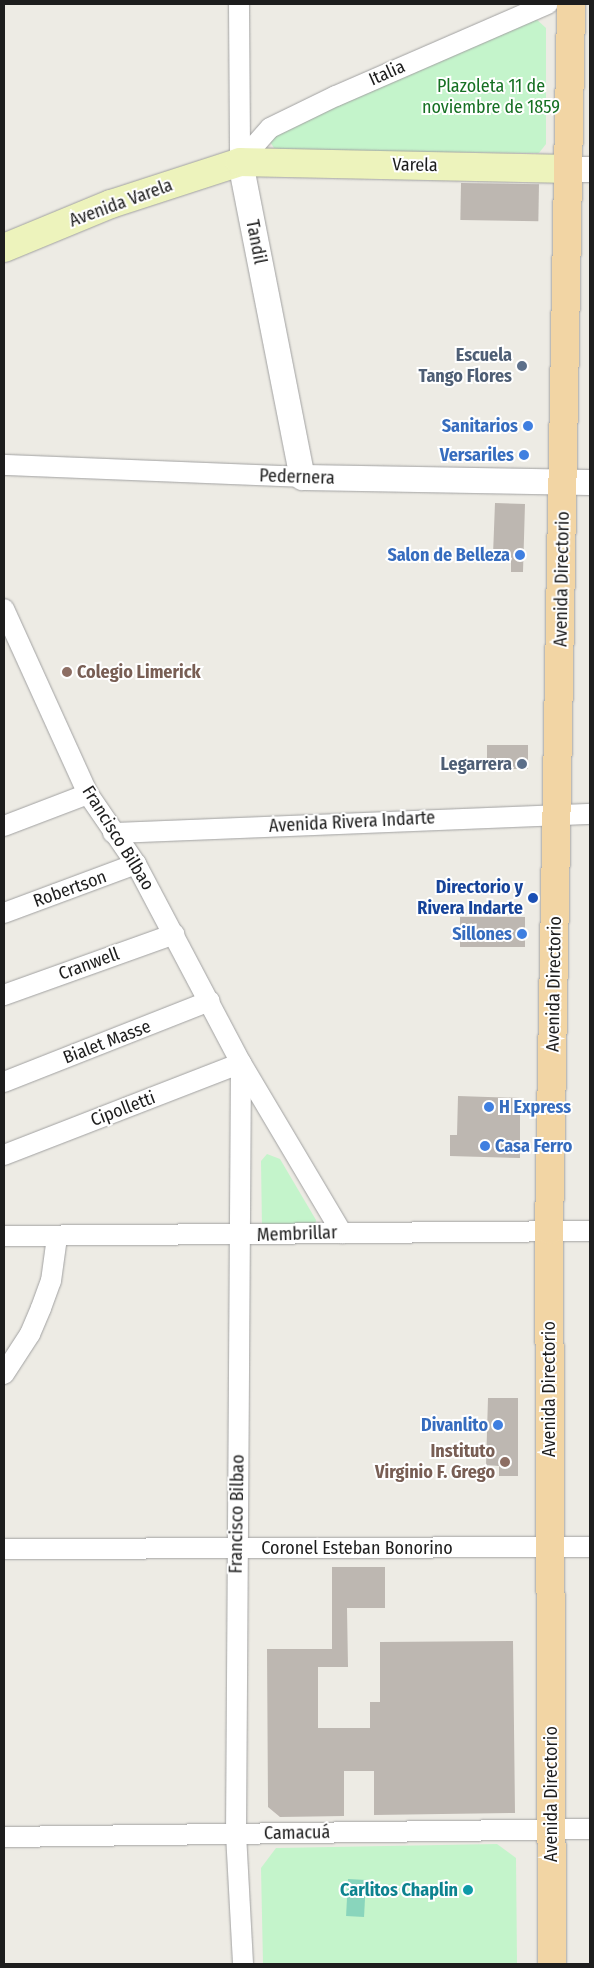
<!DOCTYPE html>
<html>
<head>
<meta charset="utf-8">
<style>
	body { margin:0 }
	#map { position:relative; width:594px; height:1968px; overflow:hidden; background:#edebe4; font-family:"Fira Sans Condensed",sans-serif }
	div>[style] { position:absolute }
	.park>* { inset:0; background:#c4f4cb }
	.pitch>* { inset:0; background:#89d5bc; transform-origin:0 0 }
	.building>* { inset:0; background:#bdb7b1; transform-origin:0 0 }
	.roads { filter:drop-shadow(0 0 1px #a1a1a1) drop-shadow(0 0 1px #a1a1a1) }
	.minor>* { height:20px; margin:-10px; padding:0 10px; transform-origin:10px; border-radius:10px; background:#fff }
	.tertiary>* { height:25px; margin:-12.5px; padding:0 12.5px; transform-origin:12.5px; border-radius:12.5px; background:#fff }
	.secondary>* { height:28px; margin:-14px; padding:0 14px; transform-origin:14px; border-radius:14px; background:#edf3bc }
	.primary>* { height:28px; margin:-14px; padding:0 14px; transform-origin:14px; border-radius:14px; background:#f2d5a4 }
	.dots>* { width:14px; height:14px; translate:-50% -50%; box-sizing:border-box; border:2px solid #fff; border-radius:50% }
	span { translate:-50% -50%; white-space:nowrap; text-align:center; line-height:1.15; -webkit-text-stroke:4px #fff; paint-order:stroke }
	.street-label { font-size:18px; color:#1d1d1d }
	.park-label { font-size:18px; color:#167023 }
	.service-label { font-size:18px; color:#4e5e75; font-weight:700 }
	.right { translate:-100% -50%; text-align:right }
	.shop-label { font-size:18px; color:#366cbe; font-weight:700 }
	.left { translate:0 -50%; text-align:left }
	.education-label { font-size:18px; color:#785e54; font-weight:700 }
	.transit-label { font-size:18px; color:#164399; font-weight:700 }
	.culture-label { font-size:18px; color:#0d838f; font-weight:700 }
	.frame { position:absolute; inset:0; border:5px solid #1d1d1d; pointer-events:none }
</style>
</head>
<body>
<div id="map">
	<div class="park">
		<i style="clip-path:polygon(535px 18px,546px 28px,546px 144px,539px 153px,289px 151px,274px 148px,269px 140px,274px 130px)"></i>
		<i style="clip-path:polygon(267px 1154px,280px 1159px,316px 1220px,315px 1228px,262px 1228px,261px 1161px)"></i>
		<i style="clip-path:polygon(497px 1844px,516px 1858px,517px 1964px,263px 1964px,261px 1868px,276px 1848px)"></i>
	</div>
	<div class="pitch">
		<i style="left:348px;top:1879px;width:18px;height:37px;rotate:3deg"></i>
	</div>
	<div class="building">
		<i style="left:461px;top:183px;width:78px;height:37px;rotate:1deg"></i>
		<i style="clip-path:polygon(495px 503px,525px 504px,523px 572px,511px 572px,511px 556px,493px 555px)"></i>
		<i style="left:487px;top:745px;width:41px;height:24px"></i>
		<i style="left:460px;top:917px;width:65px;height:30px"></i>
		<i style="clip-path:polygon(458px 1096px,520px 1098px,520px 1158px,450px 1156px,450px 1135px,457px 1135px)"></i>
		<i style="clip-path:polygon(488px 1398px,518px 1398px,518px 1476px,499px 1476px,499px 1466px,486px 1465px)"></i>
		<i style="clip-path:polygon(332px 1567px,385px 1567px,385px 1608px,347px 1608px,348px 1667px,318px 1667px,318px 1728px,370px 1728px,370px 1702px,380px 1702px,380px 1642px,513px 1641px,515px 1813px,374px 1815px,374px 1771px,344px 1771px,344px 1816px,280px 1817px,268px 1807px,267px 1649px,332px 1649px)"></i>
	</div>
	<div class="roads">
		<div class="minor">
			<i style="left:239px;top:4px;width:158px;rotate:89.6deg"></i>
			<i style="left:240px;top:162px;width:45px;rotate:-48.6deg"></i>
			<i style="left:270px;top:128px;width:73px;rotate:-25.9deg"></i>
			<i style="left:336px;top:96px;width:231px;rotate:-23.5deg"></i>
			<i style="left:4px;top:465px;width:298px;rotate:2.3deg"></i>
			<i style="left:4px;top:609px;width:203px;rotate:65.6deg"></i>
			<i style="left:88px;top:794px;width:85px;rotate:55.6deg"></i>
			<i style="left:136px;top:864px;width:225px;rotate:62.2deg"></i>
			<i style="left:241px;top:1063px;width:198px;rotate:59.3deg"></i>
			<i style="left:4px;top:826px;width:90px;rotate:-20.9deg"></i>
			<i style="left:113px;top:833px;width:477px;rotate:-2.3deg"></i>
			<i style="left:4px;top:913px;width:141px;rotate:-20.4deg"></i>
			<i style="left:4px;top:995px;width:181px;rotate:-19.7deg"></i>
			<i style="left:4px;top:1082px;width:221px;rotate:-21.5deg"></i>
			<i style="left:4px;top:1155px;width:254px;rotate:-21.2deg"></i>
			<i style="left:241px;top:1063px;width:771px;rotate:90.37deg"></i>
			<i style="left:236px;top:1834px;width:130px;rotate:86.9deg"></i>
			<i style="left:4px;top:1236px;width:586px;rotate:-0.49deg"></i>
			<i style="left:4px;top:1374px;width:48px;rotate:-57deg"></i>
			<i style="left:30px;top:1334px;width:28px;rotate:-67deg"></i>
			<i style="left:41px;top:1308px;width:29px;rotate:-70deg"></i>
			<i style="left:51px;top:1281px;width:44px;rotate:-82.2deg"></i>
			<i style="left:4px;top:1549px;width:586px;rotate:-0.2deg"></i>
			<i style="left:4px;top:1837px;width:586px;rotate:-0.78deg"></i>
		</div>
		<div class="tertiary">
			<i style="left:240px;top:162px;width:321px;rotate:78.9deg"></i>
			<i style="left:302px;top:477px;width:288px;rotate:1deg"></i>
			<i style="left:568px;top:169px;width:22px"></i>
		</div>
		<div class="secondary">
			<i style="left:4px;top:248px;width:116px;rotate:-22.4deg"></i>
			<i style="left:111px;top:204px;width:136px;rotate:-18deg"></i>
			<i style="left:240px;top:162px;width:328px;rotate:1.2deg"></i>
		</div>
		<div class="primary">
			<i style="left:552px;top:1964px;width:734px;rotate:-90.23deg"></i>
			<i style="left:549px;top:1230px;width:1226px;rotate:-88.97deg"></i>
		</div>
	</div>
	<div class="dots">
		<i style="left:522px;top:366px;background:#5c6f8a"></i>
		<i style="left:528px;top:426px;background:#3f7fe0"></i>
		<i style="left:524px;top:455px;background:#3f7fe0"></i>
		<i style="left:520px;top:555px;background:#3f7fe0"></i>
		<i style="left:67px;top:672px;background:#8d6e63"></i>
		<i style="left:522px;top:764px;background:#5c6f8a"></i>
		<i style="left:533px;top:898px;background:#1a4fb4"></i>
		<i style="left:522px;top:934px;background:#3f7fe0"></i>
		<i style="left:489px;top:1107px;background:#3f7fe0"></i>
		<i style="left:485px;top:1146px;background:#3f7fe0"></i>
		<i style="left:498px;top:1425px;background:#3f7fe0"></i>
		<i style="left:505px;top:1462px;background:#8d6e63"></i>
		<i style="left:468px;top:1890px;background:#0f9aa8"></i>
	</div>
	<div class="street-label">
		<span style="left:387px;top:73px;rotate:-24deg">Italia</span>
		<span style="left:415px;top:165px;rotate:1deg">Varela</span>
		<span style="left:121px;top:203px;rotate:-20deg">Avenida Varela</span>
		<span style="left:256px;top:242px;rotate:79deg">Tandil</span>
		<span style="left:297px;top:477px;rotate:2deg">Pedernera</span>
		<span style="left:562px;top:579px;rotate:-89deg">Avenida Directorio</span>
		<span style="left:352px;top:822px;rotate:-3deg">Avenida Rivera Indarte</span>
		<span style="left:118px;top:838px;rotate:58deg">Francisco Bilbao</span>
		<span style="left:70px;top:889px;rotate:-20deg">Robertson</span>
		<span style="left:89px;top:964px;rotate:-20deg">Cranwell</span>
		<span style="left:554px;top:984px;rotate:-89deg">Avenida Directorio</span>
		<span style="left:107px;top:1042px;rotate:-21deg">Bialet Masse</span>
		<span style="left:123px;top:1109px;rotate:-21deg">Cipolletti</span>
		<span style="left:297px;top:1234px;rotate:-2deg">Membrillar</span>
		<span style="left:549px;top:1389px;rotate:-90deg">Avenida Directorio</span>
		<span style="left:237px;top:1514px;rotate:-89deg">Francisco Bilbao</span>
		<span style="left:357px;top:1548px">Coronel Esteban Bonorino</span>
		<span style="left:551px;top:1794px;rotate:-90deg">Avenida Directorio</span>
		<span style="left:297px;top:1833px;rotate:-1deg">Camacuá</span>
	</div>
	<div class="park-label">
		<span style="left:491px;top:97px">Plazoleta 11 de<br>noviembre de 1859</span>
	</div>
	<div class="service-label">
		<span class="right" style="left:512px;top:366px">Escuela<br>Tango Flores</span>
		<span class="right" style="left:512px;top:764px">Legarrera</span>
	</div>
	<div class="shop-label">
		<span class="right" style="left:518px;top:426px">Sanitarios</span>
		<span class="right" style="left:514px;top:455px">Versariles</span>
		<span class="right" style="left:510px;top:555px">Salon de Belleza</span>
		<span class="right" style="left:512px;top:934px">Sillones</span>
		<span class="left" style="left:499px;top:1107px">H Express</span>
		<span class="left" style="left:495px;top:1146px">Casa Ferro</span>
		<span class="right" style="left:488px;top:1425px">Divanlito</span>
	</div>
	<div class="education-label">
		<span class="left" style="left:77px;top:672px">Colegio Limerick</span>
		<span class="right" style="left:495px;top:1462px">Instituto<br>Virginio F. Grego</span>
	</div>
	<div class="transit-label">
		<span class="right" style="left:523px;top:898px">Directorio y<br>Rivera Indarte</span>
	</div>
	<div class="culture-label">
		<span class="right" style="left:458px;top:1890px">Carlitos Chaplin</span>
	</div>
	<div class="frame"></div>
</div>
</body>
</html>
